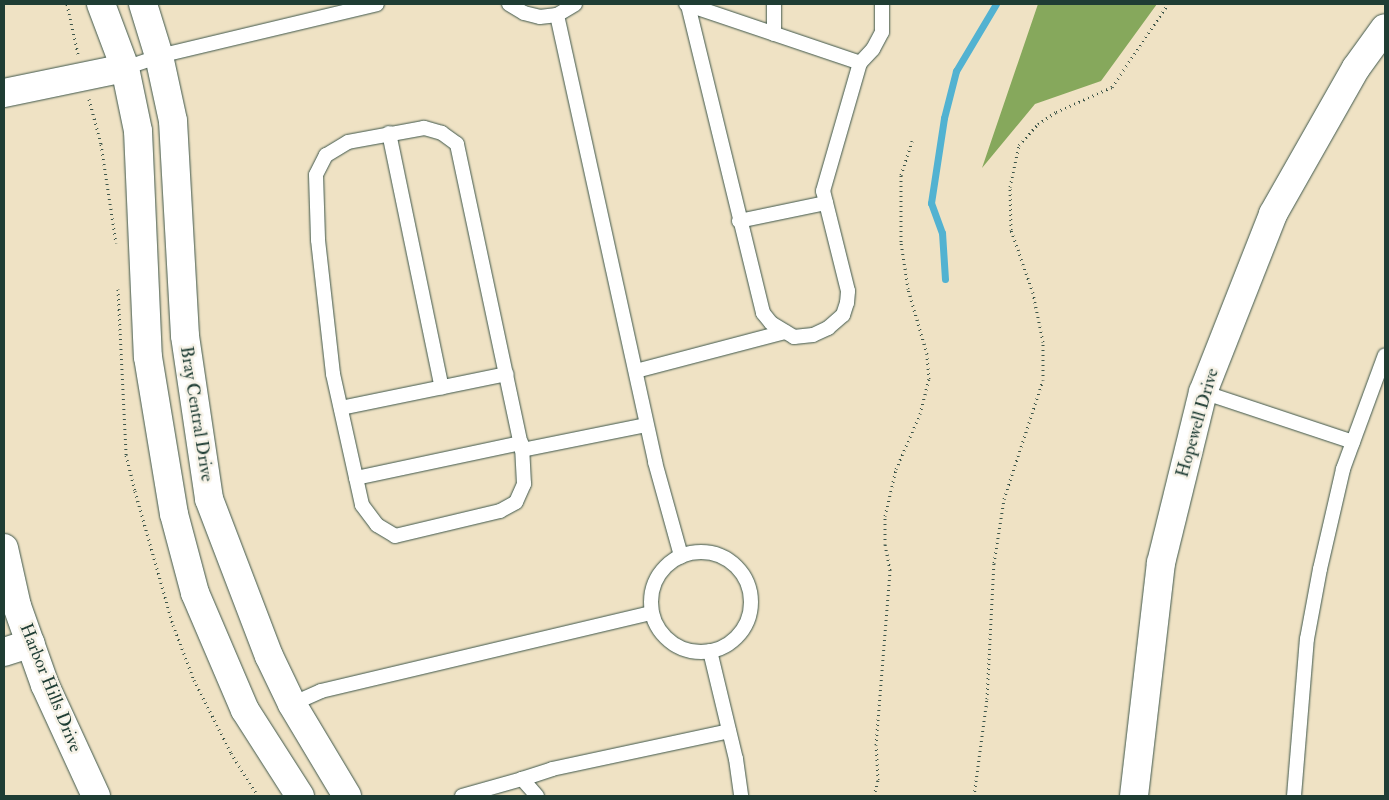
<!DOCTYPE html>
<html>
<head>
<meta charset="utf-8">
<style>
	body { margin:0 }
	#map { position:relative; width:1389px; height:800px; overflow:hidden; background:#efe2c4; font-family:"IM FELL Double Pica",serif }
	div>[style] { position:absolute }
	.forest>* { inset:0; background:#86a85c }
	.stream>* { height:7px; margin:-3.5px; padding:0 3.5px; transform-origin:3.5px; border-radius:3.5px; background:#52b2d1 }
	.path>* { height:3px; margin-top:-1.5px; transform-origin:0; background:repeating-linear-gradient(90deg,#3e564a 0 1px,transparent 0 5px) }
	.roads { filter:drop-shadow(0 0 1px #3e564a) drop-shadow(0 0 1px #3e564a) }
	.service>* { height:14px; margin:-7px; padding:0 7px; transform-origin:7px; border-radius:7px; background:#fff }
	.service>.ring { margin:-7px; padding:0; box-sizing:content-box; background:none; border:14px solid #fff; border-radius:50% }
	.minor>* { height:28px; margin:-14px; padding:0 14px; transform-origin:14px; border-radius:14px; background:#fff }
	.tertiary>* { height:28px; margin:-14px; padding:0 14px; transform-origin:14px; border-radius:14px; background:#fff }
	span { translate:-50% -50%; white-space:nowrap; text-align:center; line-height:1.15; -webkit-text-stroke:5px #f7f3e8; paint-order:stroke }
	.street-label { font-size:18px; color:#1f3d34 }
	.frame { position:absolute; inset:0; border:5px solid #1f3d34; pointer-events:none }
</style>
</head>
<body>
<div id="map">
	<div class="forest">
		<i style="clip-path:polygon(1038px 4px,1157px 4px,1101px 81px,1035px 104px,982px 168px)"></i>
	</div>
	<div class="stream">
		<i style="left:945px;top:279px;width:46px;rotate:-93.7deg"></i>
		<i style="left:942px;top:233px;width:32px;rotate:-110deg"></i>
		<i style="left:931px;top:203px;width:86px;rotate:-81.3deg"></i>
		<i style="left:944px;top:118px;width:49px;rotate:-75.7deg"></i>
		<i style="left:956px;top:71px;width:78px;rotate:-59.2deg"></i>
	</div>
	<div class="path">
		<i style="left:67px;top:4px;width:51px;rotate:77.6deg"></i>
		<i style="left:89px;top:99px;width:47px;rotate:75.1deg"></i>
		<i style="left:101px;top:144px;width:100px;rotate:81.4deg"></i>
		<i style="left:118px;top:289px;width:166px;rotate:87.2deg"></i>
		<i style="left:126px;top:455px;width:37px;rotate:76deg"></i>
		<i style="left:135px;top:491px;width:139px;rotate:74.2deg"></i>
		<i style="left:173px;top:625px;width:59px;rotate:69.1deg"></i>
		<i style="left:194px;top:680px;width:82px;rotate:63.1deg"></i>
		<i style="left:231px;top:753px;width:51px;rotate:57.9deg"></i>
		<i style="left:874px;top:796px;width:16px;rotate:-76deg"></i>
		<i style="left:878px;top:780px;width:35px;rotate:-93deg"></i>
		<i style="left:876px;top:745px;width:176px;rotate:-85.4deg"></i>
		<i style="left:890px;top:570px;width:26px;rotate:-101deg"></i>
		<i style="left:885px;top:544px;width:28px;rotate:-90deg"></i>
		<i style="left:885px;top:516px;width:48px;rotate:-76.8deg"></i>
		<i style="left:896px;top:469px;width:60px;rotate:-66.4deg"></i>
		<i style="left:920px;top:414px;width:36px;rotate:-76deg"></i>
		<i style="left:929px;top:379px;width:25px;rotate:-95deg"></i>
		<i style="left:927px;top:354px;width:68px;rotate:-106.3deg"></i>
		<i style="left:908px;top:289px;width:48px;rotate:-98.5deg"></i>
		<i style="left:901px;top:242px;width:67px;rotate:-90deg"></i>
		<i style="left:901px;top:175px;width:36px;rotate:-72deg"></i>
		<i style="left:974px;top:796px;width:98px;rotate:-82.4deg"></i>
		<i style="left:987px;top:699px;width:136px;rotate:-87.1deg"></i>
		<i style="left:994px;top:563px;width:65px;rotate:-81.1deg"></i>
		<i style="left:1004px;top:499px;width:125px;rotate:-71.9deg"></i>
		<i style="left:1043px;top:380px;width:38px;rotate:-90deg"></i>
		<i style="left:1043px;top:342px;width:50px;rotate:-101.5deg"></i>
		<i style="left:1033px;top:293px;width:67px;rotate:-109.2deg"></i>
		<i style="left:1011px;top:230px;width:43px;rotate:-91.3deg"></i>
		<i style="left:1010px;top:187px;width:43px;rotate:-77.9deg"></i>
		<i style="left:1019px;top:145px;width:28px;rotate:-48deg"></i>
		<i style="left:1038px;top:124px;width:22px;rotate:-34deg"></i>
		<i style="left:1056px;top:112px;width:61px;rotate:-24.1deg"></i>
		<i style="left:1112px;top:87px;width:100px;rotate:-56deg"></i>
	</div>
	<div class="roads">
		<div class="service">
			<i style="left:509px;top:4px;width:17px;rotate:31deg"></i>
			<i style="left:524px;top:13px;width:16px;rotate:14deg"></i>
			<i style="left:540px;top:17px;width:17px;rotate:-7deg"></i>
			<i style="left:557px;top:15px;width:21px;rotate:-31deg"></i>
			<i style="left:686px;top:4px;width:184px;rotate:18.7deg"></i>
			<i style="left:774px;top:4px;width:30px;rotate:90deg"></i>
			<i style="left:688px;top:5px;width:317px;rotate:76.3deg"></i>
			<i style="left:763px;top:313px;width:13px;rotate:51deg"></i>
			<i style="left:771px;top:323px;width:27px;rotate:31deg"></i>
			<i style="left:794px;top:337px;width:19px;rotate:-6deg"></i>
			<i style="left:813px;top:335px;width:17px;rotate:-25deg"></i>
			<i style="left:828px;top:328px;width:20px;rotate:-41deg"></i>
			<i style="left:843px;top:315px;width:13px;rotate:-72deg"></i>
			<i style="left:847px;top:303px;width:12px;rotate:-85deg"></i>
			<i style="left:848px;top:291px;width:103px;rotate:-104deg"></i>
			<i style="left:823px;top:191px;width:133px;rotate:-73.9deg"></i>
			<i style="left:860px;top:63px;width:19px;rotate:-47deg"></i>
			<i style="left:873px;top:49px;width:19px;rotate:-62deg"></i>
			<i style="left:882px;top:32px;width:28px;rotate:-90deg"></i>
			<i style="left:557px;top:15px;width:458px;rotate:77.6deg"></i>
			<i style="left:655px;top:462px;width:98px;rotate:74.5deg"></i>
			<i style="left:125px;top:68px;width:36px;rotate:-19deg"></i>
			<i style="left:159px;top:56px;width:224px;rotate:-13.4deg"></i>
			<i style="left:389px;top:133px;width:260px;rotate:78.3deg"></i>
			<i style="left:739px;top:221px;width:89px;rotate:-11.7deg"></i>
			<i style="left:636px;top:371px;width:154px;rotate:-14.7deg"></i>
			<i style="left:1203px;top:392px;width:158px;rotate:18.4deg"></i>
			<i style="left:341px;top:408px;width:169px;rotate:-11.6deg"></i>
			<i style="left:522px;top:450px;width:313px;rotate:-102deg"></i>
			<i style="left:457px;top:144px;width:19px;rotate:-144deg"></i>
			<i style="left:442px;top:133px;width:19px;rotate:-164deg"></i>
			<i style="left:424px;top:128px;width:77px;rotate:169.6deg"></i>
			<i style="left:348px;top:142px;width:26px;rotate:149deg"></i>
			<i style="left:326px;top:155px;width:22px;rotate:117deg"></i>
			<i style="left:316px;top:175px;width:65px;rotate:88.2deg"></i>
			<i style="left:318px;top:240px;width:135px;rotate:83.6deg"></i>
			<i style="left:333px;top:374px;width:134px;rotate:77.5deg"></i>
			<i style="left:362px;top:505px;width:25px;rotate:53deg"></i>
			<i style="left:377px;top:525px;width:21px;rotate:31deg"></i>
			<i style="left:395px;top:536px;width:108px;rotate:-13.4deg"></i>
			<i style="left:500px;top:511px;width:18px;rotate:-29deg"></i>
			<i style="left:516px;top:502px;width:20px;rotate:-66deg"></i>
			<i style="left:524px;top:484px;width:34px;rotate:-93deg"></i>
			<i style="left:522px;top:450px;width:126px;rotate:-11.4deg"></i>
			<i style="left:356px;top:478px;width:169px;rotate:-12deg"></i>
			<i class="ring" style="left:651px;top:552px;width:86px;height:86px"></i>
			<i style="left:710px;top:651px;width:111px;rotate:76.5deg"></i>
			<i style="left:736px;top:759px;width:37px;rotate:82deg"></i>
			<i style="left:292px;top:704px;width:32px;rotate:-24deg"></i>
			<i style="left:321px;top:691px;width:340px;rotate:-13.3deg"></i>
			<i style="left:462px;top:796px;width:62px;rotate:-15.8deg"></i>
			<i style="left:537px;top:796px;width:23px;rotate:-131deg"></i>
			<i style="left:522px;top:779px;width:32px;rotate:-18deg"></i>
			<i style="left:552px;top:769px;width:181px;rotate:-12.1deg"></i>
			<i style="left:1294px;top:796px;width:158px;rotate:-85.3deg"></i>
			<i style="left:1307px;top:639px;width:71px;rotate:-79.5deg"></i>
			<i style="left:1320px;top:569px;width:103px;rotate:-77deg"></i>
			<i style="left:1343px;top:469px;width:121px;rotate:-69.8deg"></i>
		</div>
		<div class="minor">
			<i style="left:4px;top:93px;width:124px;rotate:-11.7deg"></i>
			<i style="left:4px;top:548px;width:59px;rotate:77.4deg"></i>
			<i style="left:17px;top:606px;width:84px;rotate:70.5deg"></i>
			<i style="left:45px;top:685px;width:122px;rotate:65.3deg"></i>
			<i style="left:4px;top:652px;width:28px;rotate:-18deg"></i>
			<i style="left:1134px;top:796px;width:235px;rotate:-83.4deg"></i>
			<i style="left:1161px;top:563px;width:176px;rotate:-76.2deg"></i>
			<i style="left:1203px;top:392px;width:191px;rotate:-68.5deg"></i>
			<i style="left:1273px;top:214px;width:168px;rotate:-60.4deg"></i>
			<i style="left:1356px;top:68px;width:49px;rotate:-54.1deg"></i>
		</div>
		<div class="tertiary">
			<i style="left:101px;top:4px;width:68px;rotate:69.4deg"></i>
			<i style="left:125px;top:68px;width:64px;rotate:78.3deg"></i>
			<i style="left:138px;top:131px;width:226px;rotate:87.5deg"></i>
			<i style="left:148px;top:357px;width:159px;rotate:80.6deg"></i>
			<i style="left:174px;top:514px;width:82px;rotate:75.1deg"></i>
			<i style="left:195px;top:593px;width:127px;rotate:66.9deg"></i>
			<i style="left:245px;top:710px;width:102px;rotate:57.4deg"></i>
			<i style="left:143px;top:4px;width:54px;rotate:72.9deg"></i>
			<i style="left:159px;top:56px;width:66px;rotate:77.8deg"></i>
			<i style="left:173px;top:121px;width:215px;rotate:86.8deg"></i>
			<i style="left:185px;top:336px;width:165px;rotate:81.6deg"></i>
			<i style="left:209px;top:499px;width:168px;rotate:69.1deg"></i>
			<i style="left:269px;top:656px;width:53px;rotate:64.4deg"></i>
			<i style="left:292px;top:704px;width:107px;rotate:59.1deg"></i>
		</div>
	</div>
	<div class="street-label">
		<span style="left:196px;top:414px;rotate:81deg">Bray Central Drive</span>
		<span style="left:1198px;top:423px;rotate:-74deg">Hopewell Drive</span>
		<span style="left:50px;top:688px;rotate:68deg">Harbor Hills Drive</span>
	</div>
	<div class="frame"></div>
</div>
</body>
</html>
